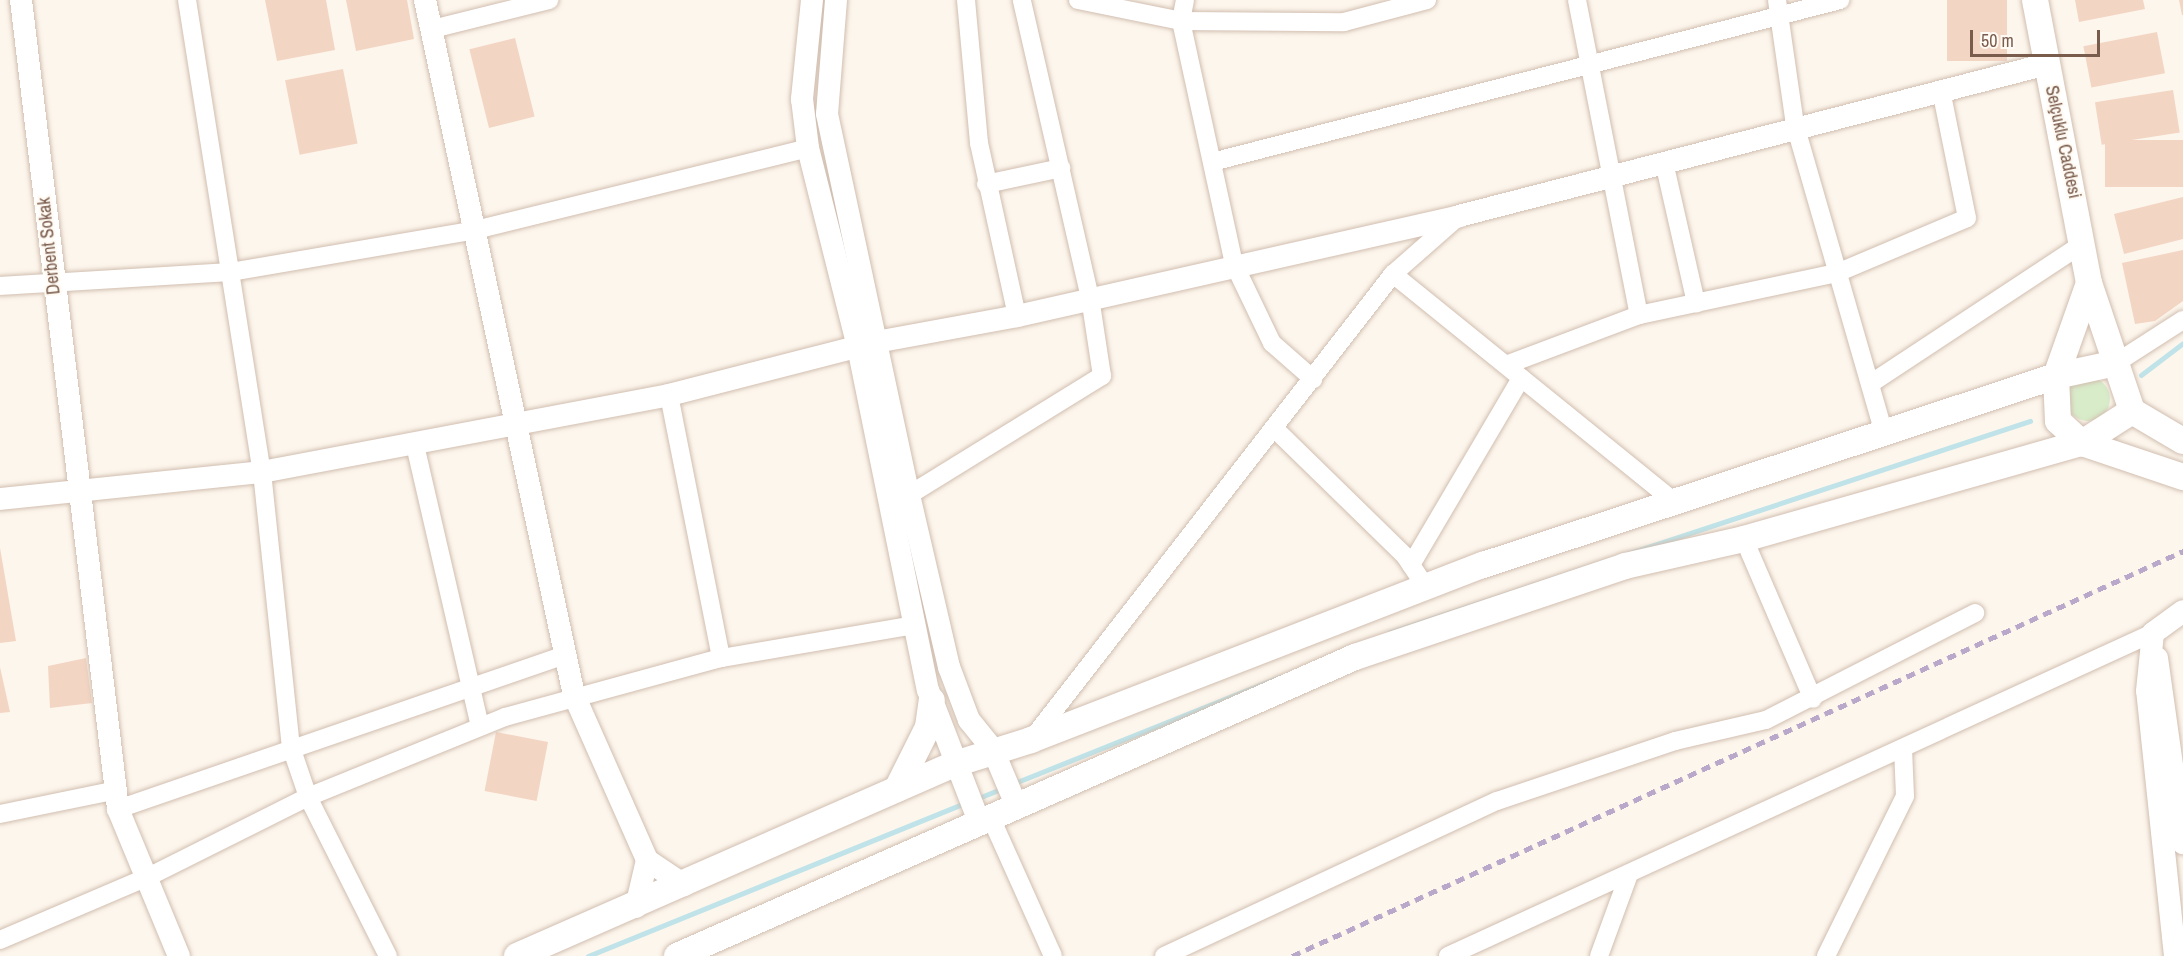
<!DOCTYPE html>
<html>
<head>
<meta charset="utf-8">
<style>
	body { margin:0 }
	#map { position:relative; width:2183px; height:956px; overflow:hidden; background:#fdf6ec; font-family:"Archivo Narrow",sans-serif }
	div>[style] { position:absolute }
	.green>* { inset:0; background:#d8ecc9 }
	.round { border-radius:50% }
	.stream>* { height:5px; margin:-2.5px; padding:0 2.5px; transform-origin:2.5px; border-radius:2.5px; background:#bfe3e8 }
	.building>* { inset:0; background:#f3d5c3; transform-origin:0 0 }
	.roads { filter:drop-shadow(0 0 2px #d1beb0) drop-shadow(0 0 2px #d1beb0) }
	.minor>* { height:18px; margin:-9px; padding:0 9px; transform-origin:9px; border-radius:9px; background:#fff }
	.tertiary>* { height:22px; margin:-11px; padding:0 11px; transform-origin:11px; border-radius:11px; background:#fff }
	.secondary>* { height:26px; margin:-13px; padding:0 13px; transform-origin:13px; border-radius:13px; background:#fff }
	.rail>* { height:4.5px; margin-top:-2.25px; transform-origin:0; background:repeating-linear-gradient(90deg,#b9a8c9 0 9px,transparent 0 15px) }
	span { translate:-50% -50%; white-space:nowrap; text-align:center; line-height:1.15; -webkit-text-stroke:4.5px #fffaf3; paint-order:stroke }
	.street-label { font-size:18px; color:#7a5c4d }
	.scale { position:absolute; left:1970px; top:30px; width:130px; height:27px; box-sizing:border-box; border:3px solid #7a5c4d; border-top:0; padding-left:8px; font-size:18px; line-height:21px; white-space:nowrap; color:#7a5c4d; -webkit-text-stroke:4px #fffaf3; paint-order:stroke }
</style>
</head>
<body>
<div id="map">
	<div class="green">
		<i class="round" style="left:2066px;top:377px;width:44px;height:44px"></i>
	</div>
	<div class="stream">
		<i style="left:2141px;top:375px;width:53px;rotate:-37.3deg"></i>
		<i style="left:1390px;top:632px;width:674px;rotate:-18.25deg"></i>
		<i style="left:1012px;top:784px;width:288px;rotate:-21.8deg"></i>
		<i style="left:976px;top:799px;width:29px;rotate:-22deg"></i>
		<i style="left:588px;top:956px;width:409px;rotate:-22.1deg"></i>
	</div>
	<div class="building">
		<i style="clip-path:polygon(265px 0,326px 0,335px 50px,277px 61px)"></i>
		<i style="clip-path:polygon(346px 0,407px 0,414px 39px,356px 51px)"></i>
		<i style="left:1947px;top:0;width:60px;height:61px"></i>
		<i style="clip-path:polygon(2075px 0,2143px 0,2145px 9px,2079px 22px)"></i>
		<i style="clip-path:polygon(2179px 0,2183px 0,2183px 15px,2182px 15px)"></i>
		<i style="left:2157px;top:32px;width:42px;height:75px;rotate:79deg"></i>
		<i style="left:515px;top:38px;width:81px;height:47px;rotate:76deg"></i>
		<i style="left:343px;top:69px;width:76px;height:59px;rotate:79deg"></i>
		<i style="left:2173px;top:90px;width:43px;height:79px;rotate:81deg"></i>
		<i style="left:2183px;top:140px;width:47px;height:78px;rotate:90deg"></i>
		<i style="clip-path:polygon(2183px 197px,2183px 239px,2124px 254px,2114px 214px)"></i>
		<i style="clip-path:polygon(2183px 250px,2183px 301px,2155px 321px,2135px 324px,2122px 263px)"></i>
		<i style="clip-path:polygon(0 548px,16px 641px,0 643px)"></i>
		<i style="clip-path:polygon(86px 658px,92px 703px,50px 708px,48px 666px)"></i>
		<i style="clip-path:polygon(0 667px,10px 712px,0 713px)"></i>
		<i style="left:496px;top:732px;width:53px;height:60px;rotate:11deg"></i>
	</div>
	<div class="roads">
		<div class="minor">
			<i style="left:187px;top:0;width:478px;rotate:81deg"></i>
			<i style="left:262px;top:472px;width:277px;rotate:84deg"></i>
			<i style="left:291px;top:747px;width:53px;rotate:71.2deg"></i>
			<i style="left:308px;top:797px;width:178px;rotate:63.3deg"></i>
			<i style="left:966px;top:0;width:144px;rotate:84.8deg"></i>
			<i style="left:979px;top:143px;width:177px;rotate:77.6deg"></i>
			<i style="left:1078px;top:0;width:105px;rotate:11.5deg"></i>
			<i style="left:1181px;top:21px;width:163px;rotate:0.4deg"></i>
			<i style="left:1344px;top:22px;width:86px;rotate:-14.8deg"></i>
			<i style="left:1185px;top:0;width:21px;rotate:101deg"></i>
			<i style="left:1181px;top:21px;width:249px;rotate:77.7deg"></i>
			<i style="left:1234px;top:264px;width:88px;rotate:64.3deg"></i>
			<i style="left:1272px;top:343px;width:55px;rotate:41.3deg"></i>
			<i style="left:1577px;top:0;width:321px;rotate:78.9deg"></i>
			<i style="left:1777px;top:0;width:126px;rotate:81.8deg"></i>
			<i style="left:1795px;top:125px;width:321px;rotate:73.9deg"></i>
			<i style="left:432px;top:29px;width:121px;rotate:-13.9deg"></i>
			<i style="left:1212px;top:162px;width:649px;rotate:-14.46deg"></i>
			<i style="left:1664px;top:162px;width:145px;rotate:77.2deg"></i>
			<i style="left:986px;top:184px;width:77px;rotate:-12deg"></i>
			<i style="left:1393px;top:274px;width:364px;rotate:39deg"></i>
			<i style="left:0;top:286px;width:230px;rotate:-3.5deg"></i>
			<i style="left:230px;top:272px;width:249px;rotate:-9.7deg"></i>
			<i style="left:475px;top:230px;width:343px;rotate:-13.8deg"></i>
			<i style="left:2116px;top:363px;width:80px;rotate:-32.7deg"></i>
			<i style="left:1506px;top:365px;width:142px;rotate:-20.6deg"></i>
			<i style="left:1639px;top:315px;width:202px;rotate:-12deg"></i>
			<i style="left:1837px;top:273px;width:141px;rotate:-22.9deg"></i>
			<i style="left:1967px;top:218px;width:131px;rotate:-101.5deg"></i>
			<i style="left:1870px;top:384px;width:256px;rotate:-33.4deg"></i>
			<i style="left:669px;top:395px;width:268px;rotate:78.8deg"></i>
			<i style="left:1275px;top:429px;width:182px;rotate:44.3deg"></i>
			<i style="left:1405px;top:556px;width:37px;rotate:56deg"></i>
			<i style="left:415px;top:445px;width:289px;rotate:77deg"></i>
			<i style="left:909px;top:495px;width:227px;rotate:-31.7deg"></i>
			<i style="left:1102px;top:376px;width:79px;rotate:-98.7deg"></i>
			<i style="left:1090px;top:298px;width:306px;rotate:-102.9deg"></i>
			<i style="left:1744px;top:539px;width:174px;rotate:66.7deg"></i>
			<i style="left:1411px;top:565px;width:217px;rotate:-59.5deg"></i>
			<i style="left:1032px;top:739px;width:589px;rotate:-52.18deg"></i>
			<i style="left:1393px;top:274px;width:88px;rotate:-41.3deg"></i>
			<i style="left:118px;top:809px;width:473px;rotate:-19deg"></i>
			<i style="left:0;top:814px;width:119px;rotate:-11.6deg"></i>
			<i style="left:991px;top:818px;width:151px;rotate:65.8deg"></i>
			<i style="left:0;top:940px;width:161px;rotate:-23.1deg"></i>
			<i style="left:148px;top:877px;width:179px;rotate:-26.6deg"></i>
			<i style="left:308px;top:797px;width:213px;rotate:-22.1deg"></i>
			<i style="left:505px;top:717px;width:224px;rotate:-15.3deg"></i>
			<i style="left:721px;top:658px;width:197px;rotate:-9.7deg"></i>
			<i style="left:1164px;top:956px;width:367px;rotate:-25deg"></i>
			<i style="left:1497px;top:801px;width:188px;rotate:-18.6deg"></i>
			<i style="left:1675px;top:741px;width:93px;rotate:-13deg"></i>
			<i style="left:1766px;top:720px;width:235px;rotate:-27.1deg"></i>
			<i style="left:1448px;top:956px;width:775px;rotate:-24.62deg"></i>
			<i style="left:1599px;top:956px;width:87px;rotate:-69.9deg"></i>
			<i style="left:1826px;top:956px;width:178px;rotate:-63.7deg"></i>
			<i style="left:1905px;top:796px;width:47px;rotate:-92.4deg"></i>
		</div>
		<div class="tertiary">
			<i style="left:21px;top:0;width:815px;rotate:83.16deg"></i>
			<i style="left:118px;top:809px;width:159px;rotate:67.5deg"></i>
			<i style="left:425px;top:0;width:711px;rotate:77.9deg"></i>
			<i style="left:574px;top:695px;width:180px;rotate:66.1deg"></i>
			<i style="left:647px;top:860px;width:45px;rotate:34deg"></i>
			<i style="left:812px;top:0;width:100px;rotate:95.8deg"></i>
			<i style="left:802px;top:99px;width:49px;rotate:83deg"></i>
			<i style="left:808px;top:148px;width:205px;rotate:75.9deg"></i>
			<i style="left:858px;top:347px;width:350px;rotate:78.5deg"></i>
			<i style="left:928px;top:690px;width:144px;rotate:68.8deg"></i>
			<i style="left:836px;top:0;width:114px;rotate:94.5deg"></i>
			<i style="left:827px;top:114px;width:390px;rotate:77.9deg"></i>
			<i style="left:909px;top:495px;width:177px;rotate:76.9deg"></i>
			<i style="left:949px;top:667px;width:57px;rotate:69.3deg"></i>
			<i style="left:969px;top:720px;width:38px;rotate:51deg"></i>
			<i style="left:993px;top:750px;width:62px;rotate:67.2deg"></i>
			<i style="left:0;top:499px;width:263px;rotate:-5.9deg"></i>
			<i style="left:262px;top:472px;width:414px;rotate:-10.7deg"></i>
			<i style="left:669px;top:395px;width:214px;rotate:-14.4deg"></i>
			<i style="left:876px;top:342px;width:143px;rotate:-10.4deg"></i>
			<i style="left:1017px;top:316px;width:453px;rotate:-12.7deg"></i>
			<i style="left:1459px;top:216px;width:607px;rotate:-14.49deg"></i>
			<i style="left:2157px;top:658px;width:187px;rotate:82deg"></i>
			<i style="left:636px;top:907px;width:48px;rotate:-76.8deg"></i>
			<i style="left:2175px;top:956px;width:266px;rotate:-96deg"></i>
			<i style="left:2147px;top:691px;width:58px;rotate:-84.1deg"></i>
			<i style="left:2153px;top:633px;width:37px;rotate:-36deg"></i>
		</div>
		<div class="secondary">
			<i style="left:2035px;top:0;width:288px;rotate:79.2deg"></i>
			<i style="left:2089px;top:283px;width:135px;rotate:71.4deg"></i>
			<i style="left:2089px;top:283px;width:99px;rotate:109.5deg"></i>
			<i style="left:2056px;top:376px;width:45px;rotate:87.5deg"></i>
			<i style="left:2058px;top:421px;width:33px;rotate:43deg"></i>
			<i style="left:2082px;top:443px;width:107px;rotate:18.6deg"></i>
			<i style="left:2132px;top:411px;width:59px;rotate:30.5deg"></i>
			<i style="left:897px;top:789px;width:69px;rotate:-63.4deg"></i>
			<i style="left:928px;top:727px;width:27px;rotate:-82deg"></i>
			<i style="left:517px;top:956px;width:478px;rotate:-23.7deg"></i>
			<i style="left:955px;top:764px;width:80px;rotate:-17.5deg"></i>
			<i style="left:1031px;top:740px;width:485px;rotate:-21.2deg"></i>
			<i style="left:1483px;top:565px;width:603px;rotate:-18.25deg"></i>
			<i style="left:2056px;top:376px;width:61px;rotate:-12.2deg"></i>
			<i style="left:677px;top:956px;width:741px;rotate:-23.8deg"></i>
			<i style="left:1355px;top:657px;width:285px;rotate:-18.6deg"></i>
			<i style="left:1625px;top:566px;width:122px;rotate:-12.8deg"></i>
			<i style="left:1744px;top:539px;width:351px;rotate:-15.9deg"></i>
			<i style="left:2082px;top:443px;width:59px;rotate:-32.6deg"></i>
		</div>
	</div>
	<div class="rail">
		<i style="left:1292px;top:956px;width:979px;rotate:-24.44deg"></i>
	</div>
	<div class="street-label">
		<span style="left:2063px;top:142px;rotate:78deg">Selçuklu Caddesi</span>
		<span style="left:49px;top:246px;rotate:-96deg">Derbent Sokak</span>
	</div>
	<div class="scale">50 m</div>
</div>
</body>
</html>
